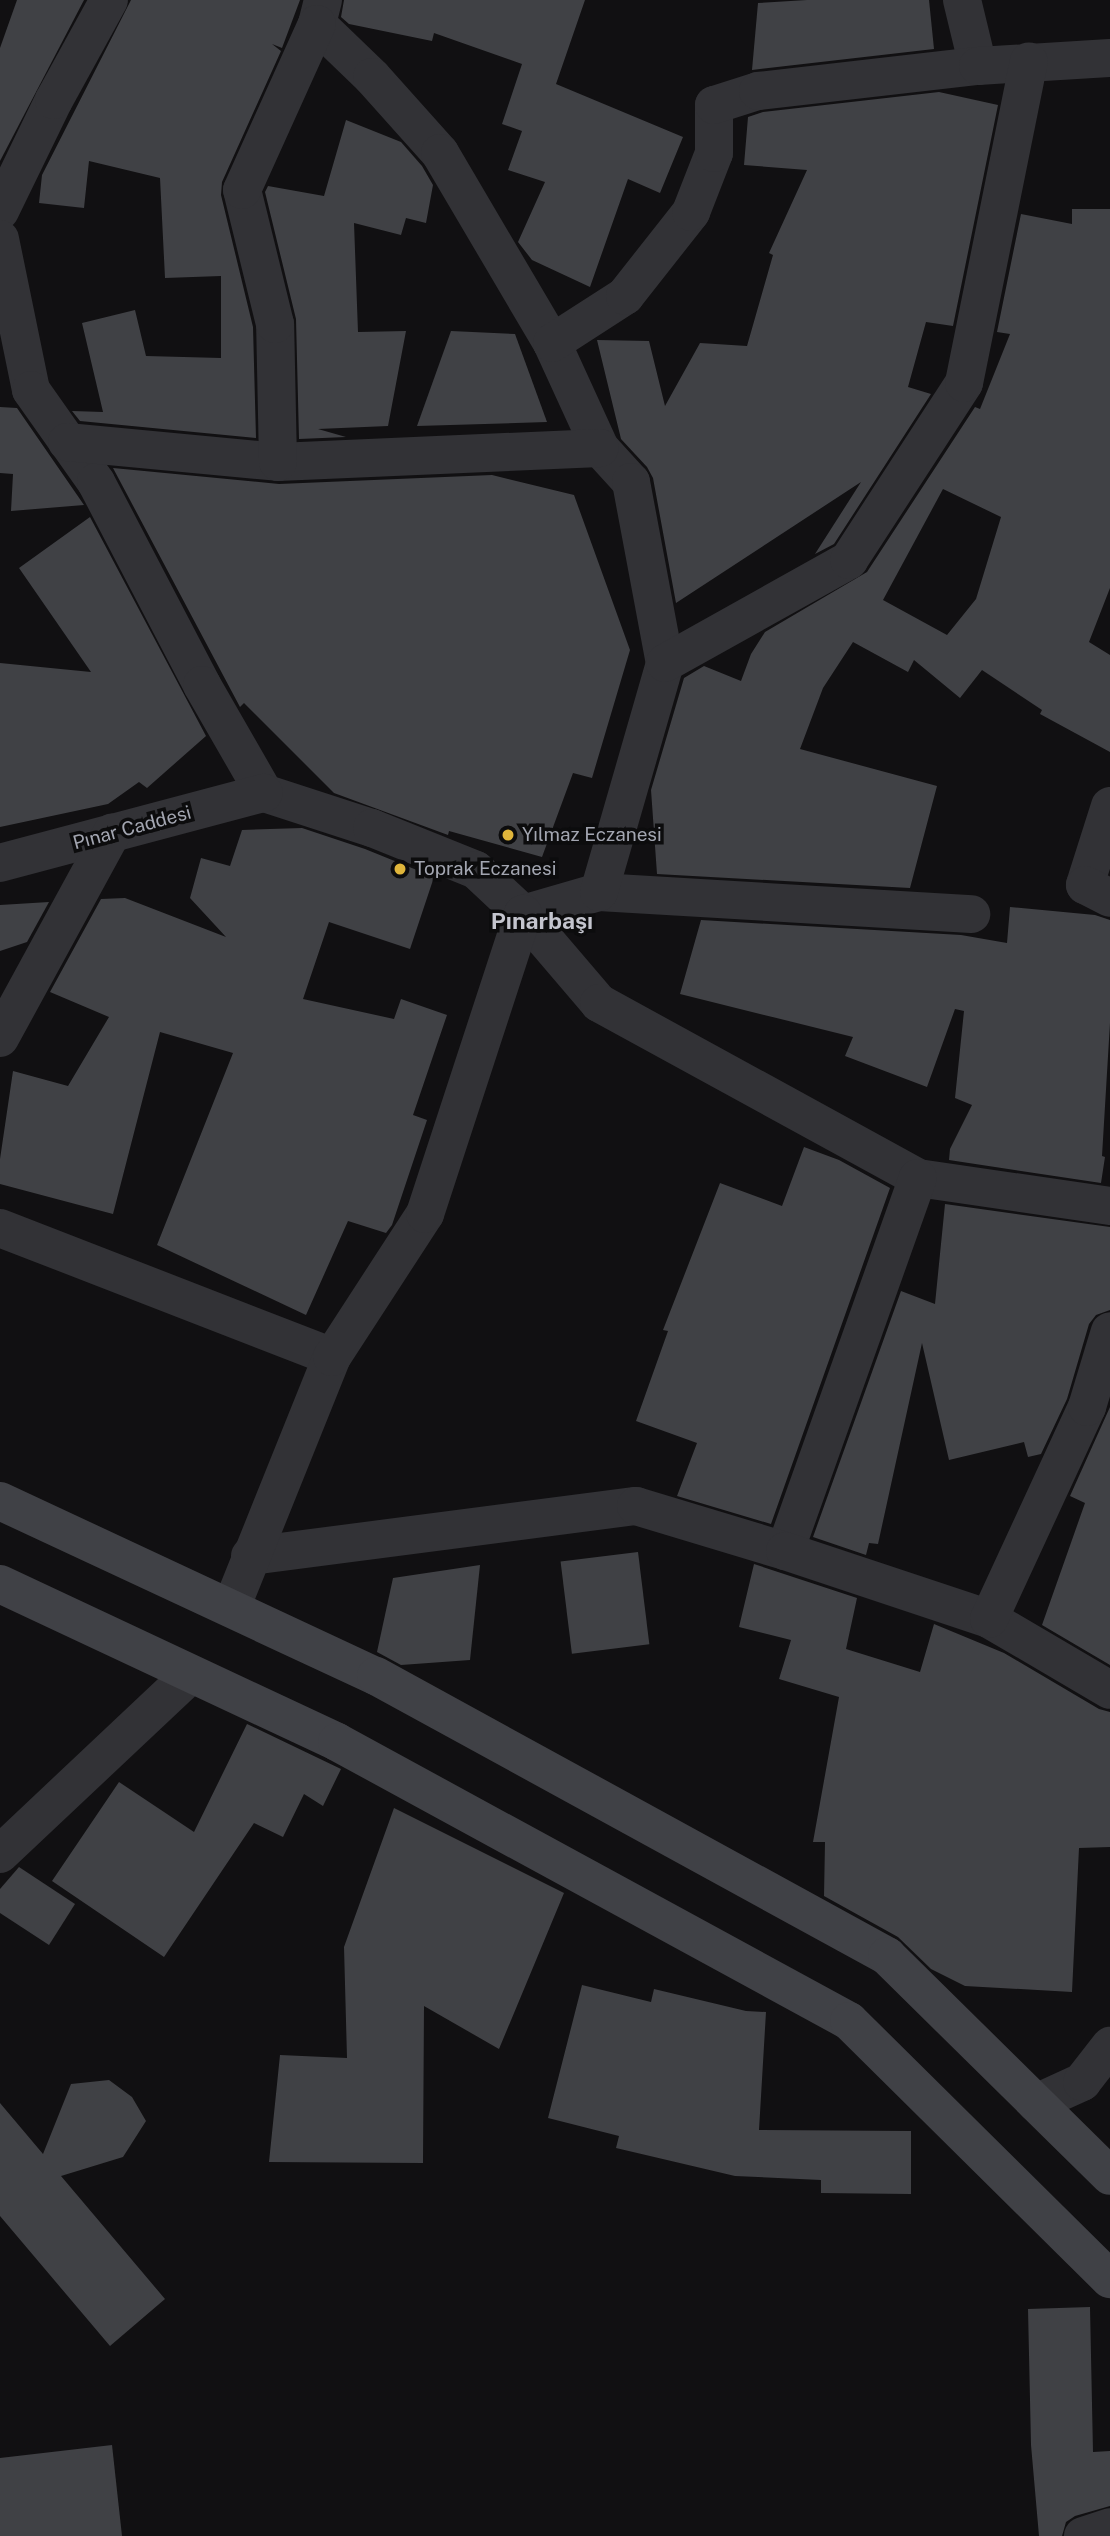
<!DOCTYPE html>
<html>
<head>
<meta charset="utf-8">
<style>
	body { margin:0 }
	#map { position:relative; width:1110px; height:2536px; overflow:hidden; background:#111012; font-family:"Public Sans",sans-serif }
	div>[style] { position:absolute }
	.building>* { inset:0; background:#404145; transform-origin:0 0 }
	.minor>* { height:38px; margin:-19px; padding:0 19px; transform-origin:19px; border-radius:19px; background:#323236 }
	.secondary>* { height:38px; margin:-19px; padding:0 19px; transform-origin:19px; border-radius:19px; background:#404146 }
	.dots>* { width:19px; height:19px; translate:-50% -50%; box-sizing:border-box; border:4px solid #0c0c0d; border-radius:50% }
	span { translate:-50% -50%; white-space:nowrap; text-align:center; line-height:1.15; -webkit-text-stroke:7px #0c0c0d; paint-order:stroke }
	.street-label { font-size:19px; color:#a3a6b1 }
	.poi-label { font-size:19px; color:#a3a6b1 }
	.left { translate:0 -50%; text-align:left }
	.quarter-label { font-size:23px; color:#c4c5ce; font-weight:700 }
</style>
</head>
<body>
<div id="map">
	<div class="building">
		<i style="clip-path:polygon(17px 0,84px 0,0 161px,0 48px)"></i>
		<i style="clip-path:polygon(131px 0,300px 0,282px 48px,272px 44px,281px 51px,222px 182px,221px 195px,253px 327px,256px 438px,80px 421px,72px 411px,103px 412px,82px 323px,135px 310px,146px 356px,221px 358px,221px 276px,165px 278px,160px 178px,89px 161px,84px 208px,39px 203px,42px 175px)"></i>
		<i style="clip-path:polygon(344px 0,585px 0,556px 84px,683px 137px,660px 193px,628px 179px,590px 287px,532px 260px,518px 242px,545px 182px,508px 170px,522px 131px,502px 124px,522px 64px,434px 33px,432px 41px,349px 24px,341px 17px)"></i>
		<i style="clip-path:polygon(807px 0,929px 0,934px 49px,752px 70px,758px 3px)"></i>
		<i style="clip-path:polygon(939px 92px,998px 105px,953px 326px,926px 322px,908px 387px,931px 394px,834px 544px,815px 554px,861px 482px,676px 603px,653px 478px,647px 467px,621px 439px,597px 340px,649px 341px,665px 406px,700px 343px,747px 346px,773px 255px,769px 253px,807px 170px,744px 165px,748px 117px,763px 112px)"></i>
		<i style="clip-path:polygon(346px 120px,401px 142px,422px 166px,433px 185px,426px 223px,406px 218px,401px 235px,354px 223px,358px 332px,406px 331px,388px 426px,318px 429px,346px 437px,299px 439px,296px 319px,265px 192px,268px 186px,324px 196px)"></i>
		<i style="clip-path:polygon(evenodd,1072px 209px,1110px 209px,1110px 588px,1089px 642px,1110px 655px,1110px 752px,1040px 714px,1042px 710px,982px 670px,960px 698px,914px 660px,908px 672px,853px 642px,823px 688px,800px 749px,937px 786px,910px 888px,657px 874px,651px 790px,684px 678px,704px 666px,741px 681px,751px 654px,765px 632px,867px 572px,975px 407px,980px 409px,1010px 334px,997px 332px,1021px 214px,1072px 224px,1072px 209px,943px 489px,1001px 517px,976px 599px,947px 635px,883px 600px,943px 489px)"></i>
		<i style="clip-path:polygon(451px 331px,515px 334px,547px 422px,417px 426px)"></i>
		<i style="clip-path:polygon(0 407px,17px 408px,84px 505px,11px 511px,13px 474px,0 473px)"></i>
		<i style="clip-path:polygon(113px 468px,279px 484px,492px 475px,574px 495px,630px 650px,592px 778px,573px 773px,542px 857px,449px 831px,448px 835px,334px 793px,244px 703px,240px 707px)"></i>
		<i style="clip-path:polygon(90px 517px,206px 736px,147px 788px,139px 782px,108px 804px,0 827px,0 663px,91px 672px,19px 568px)"></i>
		<i style="clip-path:polygon(302px 828px,365px 849px,434px 877px,410px 949px,329px 922px,303px 999px,394px 1019px,401px 999px,447px 1015px,413px 1115px,427px 1120px,392px 1225px,386px 1233px,348px 1221px,306px 1315px,157px 1245px,233px 1053px,160px 1032px,113px 1214px,0 1184px,0 1159px,13px 1071px,68px 1086px,109px 1017px,50px 992px,101px 899px,125px 898px,226px 937px,190px 898px,201px 858px,230px 866px,242px 830px)"></i>
		<i style="clip-path:polygon(49px 902px,27px 942px,0 951px,0 905px)"></i>
		<i style="clip-path:polygon(1010px 907px,1095px 915px,1110px 920px,1110px 1023px,1102px 1156px,1105px 1157px,1101px 1183px,949px 1160px,950px 1149px,972px 1105px,955px 1098px,964px 1011px,955px 1009px,927px 1087px,845px 1056px,853px 1037px,680px 994px,701px 920px,961px 935px,1007px 943px)"></i>
		<i style="clip-path:polygon(804px 1147px,839px 1160px,890px 1188px,771px 1524px,677px 1496px,697px 1443px,636px 1421px,668px 1331px,663px 1330px,720px 1183px,782px 1206px)"></i>
		<i style="clip-path:polygon(945px 1204px,1110px 1227px,1110px 1310px,1096px 1315px,1089px 1324px,1067px 1399px,1041px 1454px,1028px 1457px,1024px 1442px,949px 1460px,922px 1343px,878px 1544px,869px 1543px,866px 1555px,813px 1537px,901px 1291px,935px 1304px)"></i>
		<i style="clip-path:polygon(1110px 1407px,1110px 1665px,1042px 1625px,1085px 1503px,1070px 1496px)"></i>
		<i style="left:638px;top:1552px;width:93px;height:78px;rotate:83deg"></i>
		<i style="clip-path:polygon(754px 1564px,857px 1598px,846px 1649px,920px 1672px,934px 1624px,1004px 1653px,1099px 1709px,1110px 1712px,1110px 1847px,1079px 1848px,1072px 1992px,965px 1986px,931px 1969px,898px 1937px,824px 1896px,825px 1842px,813px 1842px,839px 1697px,779px 1679px,791px 1640px,739px 1627px)"></i>
		<i style="clip-path:polygon(480px 1565px,470px 1660px,401px 1665px,377px 1652px,393px 1578px)"></i>
		<i style="clip-path:polygon(247px 1724px,341px 1769px,323px 1806px,304px 1794px,283px 1837px,254px 1823px,164px 1957px,52px 1881px,119px 1782px,194px 1832px)"></i>
		<i style="clip-path:polygon(394px 1808px,564px 1893px,499px 2049px,424px 2006px,423px 2163px,269px 2162px,280px 2055px,347px 2058px,344px 1947px)"></i>
		<i style="clip-path:polygon(19px 1867px,75px 1904px,49px 1945px,0 1913px,0 1889px)"></i>
		<i style="clip-path:polygon(582px 1985px,651px 2002px,654px 1989px,746px 2011px,766px 2012px,759px 2130px,911px 2131px,911px 2194px,821px 2193px,821px 2180px,735px 2176px,616px 2148px,619px 2136px,548px 2118px)"></i>
		<i style="clip-path:polygon(109px 2080px,132px 2097px,146px 2121px,123px 2157px,61px 2176px,165px 2299px,110px 2346px,0 2216px,0 2103px,43px 2154px,71px 2084px)"></i>
		<i style="clip-path:polygon(1090px 2307px,1093px 2452px,1110px 2451px,1110px 2506px,1075px 2516px,1066px 2522px,1062px 2536px,1039px 2536px,1031px 2445px,1028px 2309px)"></i>
		<i style="clip-path:polygon(112px 2445px,122px 2536px,0 2536px,0 2458px)"></i>
	</div>
	<div class="minor">
		<i style="left:323px;top:0;width:25px;rotate:104deg"></i>
		<i style="left:317px;top:24px;width:76px;rotate:43.9deg"></i>
		<i style="left:372px;top:77px;width:102px;rotate:48.2deg"></i>
		<i style="left:440px;top:153px;width:221px;rotate:59.5deg"></i>
		<i style="left:552px;top:343px;width:115px;rotate:65.4deg"></i>
		<i style="left:600px;top:448px;width:46px;rotate:47.6deg"></i>
		<i style="left:631px;top:482px;width:184px;rotate:79.4deg"></i>
		<i style="left:962px;top:0;width:68px;rotate:76.4deg"></i>
		<i style="left:0;top:211px;width:123px;rotate:-64.1deg"></i>
		<i style="left:54px;top:100px;width:114px;rotate:-61.2deg"></i>
		<i style="left:0;top:239px;width:154px;rotate:78.4deg"></i>
		<i style="left:31px;top:390px;width:113px;rotate:54.8deg"></i>
		<i style="left:96px;top:482px;width:229px;rotate:62.4deg"></i>
		<i style="left:202px;top:685px;width:125px;rotate:60.1deg"></i>
		<i style="left:264px;top:793px;width:114px;rotate:18deg"></i>
		<i style="left:372px;top:828px;width:112px;rotate:22deg"></i>
		<i style="left:476px;top:870px;width:64px;rotate:43.1deg"></i>
		<i style="left:523px;top:914px;width:117px;rotate:49.5deg"></i>
		<i style="left:599px;top:1003px;width:364px;rotate:28.7deg"></i>
		<i style="left:918px;top:1178px;width:194px;rotate:8.3deg"></i>
		<i style="left:552px;top:343px;width:87px;rotate:-32.8deg"></i>
		<i style="left:625px;top:296px;width:107px;rotate:-51.8deg"></i>
		<i style="left:691px;top:212px;width:63px;rotate:-68.7deg"></i>
		<i style="left:714px;top:153px;width:48px;rotate:-90deg"></i>
		<i style="left:714px;top:105px;width:46px;rotate:-17.7deg"></i>
		<i style="left:758px;top:91px;width:221px;rotate:-6.5deg"></i>
		<i style="left:978px;top:66px;width:132px;rotate:-3.5deg"></i>
		<i style="left:67px;top:442px;width:212px;rotate:5.4deg"></i>
		<i style="left:278px;top:462px;width:322px;rotate:-2.5deg"></i>
		<i style="left:278px;top:462px;width:138px;rotate:-91.2deg"></i>
		<i style="left:275px;top:324px;width:138px;rotate:-103.8deg"></i>
		<i style="left:242px;top:190px;width:182px;rotate:-65.7deg"></i>
		<i style="left:1110px;top:806px;width:83px;rotate:107.6deg"></i>
		<i style="left:1085px;top:885px;width:28px;rotate:27deg"></i>
		<i style="left:0;top:863px;width:273px;rotate:-14.9deg"></i>
		<i style="left:599px;top:892px;width:373px;rotate:3.4deg"></i>
		<i style="left:523px;top:914px;width:79px;rotate:-16.1deg"></i>
		<i style="left:599px;top:892px;width:238px;rotate:-73.9deg"></i>
		<i style="left:665px;top:663px;width:211px;rotate:-29.2deg"></i>
		<i style="left:849px;top:560px;width:211px;rotate:-57deg"></i>
		<i style="left:964px;top:383px;width:328px;rotate:-78.6deg"></i>
		<i style="left:0;top:1038px;width:234px;rotate:-61.4deg"></i>
		<i style="left:0;top:1228px;width:356px;rotate:21.2deg"></i>
		<i style="left:785px;top:1551px;width:396px;rotate:-70.4deg"></i>
		<i style="left:250px;top:1556px;width:389px;rotate:-7.4deg"></i>
		<i style="left:636px;top:1506px;width:156px;rotate:16.8deg"></i>
		<i style="left:785px;top:1551px;width:215px;rotate:18.4deg"></i>
		<i style="left:989px;top:1619px;width:140px;rotate:30.4deg"></i>
		<i style="left:231px;top:1608px;width:271px;rotate:-68.1deg"></i>
		<i style="left:332px;top:1357px;width:171px;rotate:-57deg"></i>
		<i style="left:425px;top:1214px;width:316px;rotate:-71.9deg"></i>
		<i style="left:989px;top:1619px;width:234px;rotate:-65.2deg"></i>
		<i style="left:1087px;top:1407px;width:79px;rotate:-73.2deg"></i>
		<i style="left:0;top:1854px;width:262px;rotate:-43.3deg"></i>
		<i style="left:1036px;top:2103px;width:51px;rotate:-24.5deg"></i>
		<i style="left:1082px;top:2082px;width:46px;rotate:-52.1deg"></i>
		<i style="left:1083px;top:2536px;width:28px;rotate:-18deg"></i>
	</div>
	<div class="secondary">
		<i style="left:0;top:1501px;width:415px;rotate:25deg"></i>
		<i style="left:376px;top:1676px;width:583px;rotate:28.72deg"></i>
		<i style="left:887px;top:1956px;width:313px;rotate:44.6deg"></i>
		<i style="left:0;top:1584px;width:372px;rotate:25.1deg"></i>
		<i style="left:337px;top:1742px;width:583px;rotate:28.59deg"></i>
		<i style="left:849px;top:2021px;width:367px;rotate:44.7deg"></i>
	</div>
	<div class="dots">
		<i style="left:508px;top:835px;background:#dfb53b"></i>
		<i style="left:400px;top:869px;background:#dfb53b"></i>
	</div>
	<div class="street-label">
		<span style="left:132px;top:828px;rotate:-15deg">Pınar Caddesi</span>
	</div>
	<div class="poi-label">
		<span class="left" style="left:522px;top:835px">Yılmaz Eczanesi</span>
		<span class="left" style="left:414px;top:869px">Toprak Eczanesi</span>
	</div>
	<div class="quarter-label">
		<span style="left:542px;top:921px">Pınarbaşı</span>
	</div>
</div>
</body>
</html>
